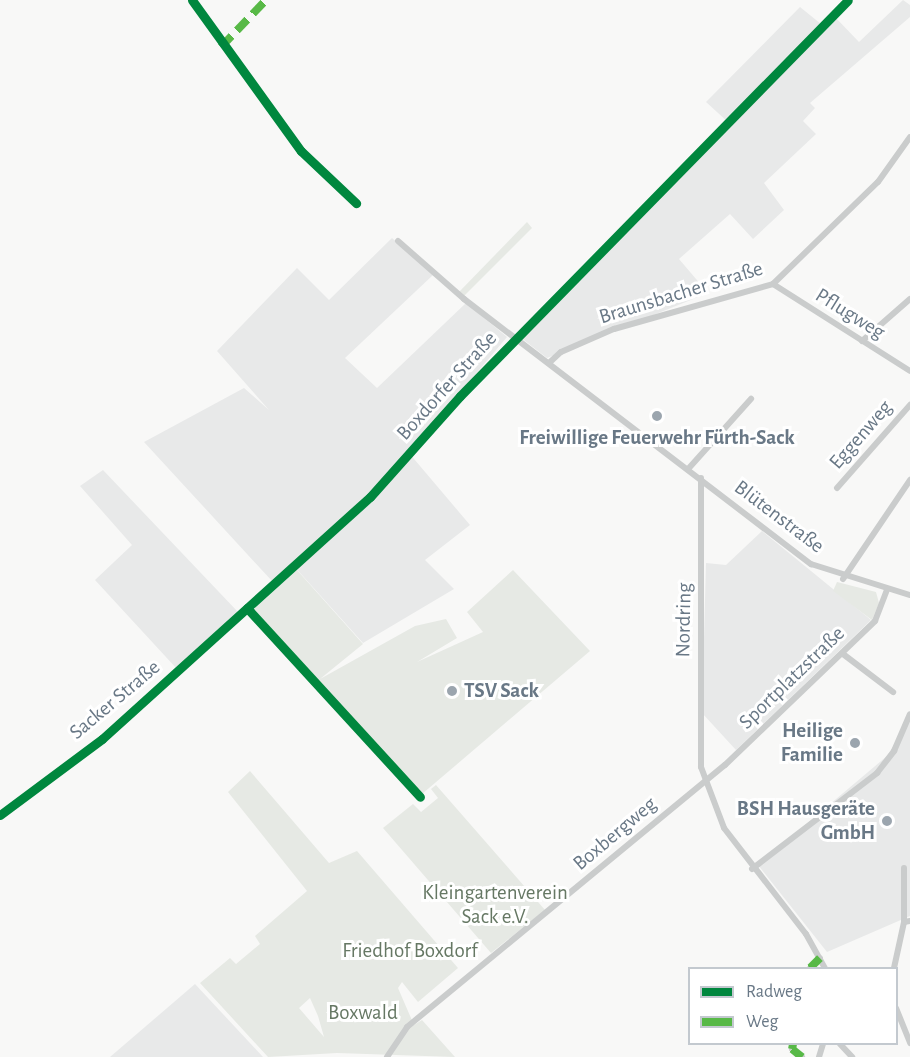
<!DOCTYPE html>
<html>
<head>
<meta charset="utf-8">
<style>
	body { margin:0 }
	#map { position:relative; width:910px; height:1057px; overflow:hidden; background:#f8f8f7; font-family:"Alegreya Sans",sans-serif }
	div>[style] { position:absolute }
	.built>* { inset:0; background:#e8e9e9 }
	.green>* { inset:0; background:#e6e9e4 }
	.street>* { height:6px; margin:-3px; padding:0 3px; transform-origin:3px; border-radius:3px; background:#cacccc }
	.quiet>* { height:8px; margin-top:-4px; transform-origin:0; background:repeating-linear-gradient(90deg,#58b947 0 15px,transparent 0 23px) }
	.cycleway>* { height:9px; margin:-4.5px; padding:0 4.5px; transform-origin:4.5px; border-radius:4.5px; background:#00873e }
	.dots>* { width:16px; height:16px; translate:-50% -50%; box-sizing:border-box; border:3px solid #fff; border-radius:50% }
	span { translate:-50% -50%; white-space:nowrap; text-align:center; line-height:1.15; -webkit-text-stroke:6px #fff; paint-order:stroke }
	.street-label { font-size:21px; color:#697886 }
	.poi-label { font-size:21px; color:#697886; font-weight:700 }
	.left { translate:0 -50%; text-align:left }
	.right { translate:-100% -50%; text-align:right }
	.park-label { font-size:21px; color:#667864 }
	.legend { position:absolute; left:688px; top:967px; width:210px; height:78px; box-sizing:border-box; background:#fff; border:2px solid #c3c9cf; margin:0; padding:8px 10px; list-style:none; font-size:18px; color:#697886 }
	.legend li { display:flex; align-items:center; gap:12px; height:30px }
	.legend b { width:30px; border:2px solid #c3c9cf }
</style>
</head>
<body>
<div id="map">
	<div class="built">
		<i style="clip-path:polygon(903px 0,910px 5px,910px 17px,810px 103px,815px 108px,803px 121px,816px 134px,764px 183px,784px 210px,753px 239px,730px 214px,679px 259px,708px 293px,547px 358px,520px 337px,729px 123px,706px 102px,800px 7px,821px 24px,835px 17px,859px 42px)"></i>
		<i style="clip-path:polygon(392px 238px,433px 275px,345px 358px,377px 388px,466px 303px,507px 337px,409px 453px,470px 525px,425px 560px,454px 589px,363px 643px,292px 564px,272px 581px,144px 442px,244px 388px,269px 410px,217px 351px,297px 268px,329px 300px)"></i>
		<i style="clip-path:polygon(103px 470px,238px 612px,177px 669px,95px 580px,132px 545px,80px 486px)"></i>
		<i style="clip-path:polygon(762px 531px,871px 620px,736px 750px,702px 713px,706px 563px,726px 565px)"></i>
		<i style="clip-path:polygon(910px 720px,910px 916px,827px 952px,758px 865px,887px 756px)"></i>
		<i style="clip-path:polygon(195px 984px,263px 1057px,110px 1057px)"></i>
	</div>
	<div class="green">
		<i style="clip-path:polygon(527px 222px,532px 228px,464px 296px,459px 292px)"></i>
		<i style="clip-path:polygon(297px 570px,363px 644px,320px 679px,415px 626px,446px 619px,457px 638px,417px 662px,483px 632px,467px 612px,513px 570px,590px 651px,422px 794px,254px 609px)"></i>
		<i style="clip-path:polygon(837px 582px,876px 592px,879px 603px,872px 620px,833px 591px)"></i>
		<i style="clip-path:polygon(evenodd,250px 771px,329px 863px,357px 851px,458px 968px,418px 1002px,402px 982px,398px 988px,414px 1025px,422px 1020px,455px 1057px,337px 1053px,268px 1057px,200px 983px,230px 958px,236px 964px,260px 944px,255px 936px,307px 891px,228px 792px,250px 771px,310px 998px,318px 1016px,324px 1037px,299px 1008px,310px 998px)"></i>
		<i style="clip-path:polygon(436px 785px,545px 910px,491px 953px,383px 828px,413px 804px,421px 812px,438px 798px,431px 789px)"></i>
	</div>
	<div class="street">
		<i style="left:398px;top:241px;width:88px;rotate:41.3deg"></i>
		<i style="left:464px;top:299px;width:437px;rotate:37.4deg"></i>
		<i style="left:811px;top:564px;width:104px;rotate:17.4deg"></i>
		<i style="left:773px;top:284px;width:162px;rotate:32.4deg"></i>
		<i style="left:862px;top:341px;width:64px;rotate:-41.2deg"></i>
		<i style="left:549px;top:363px;width:16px;rotate:-43deg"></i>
		<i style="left:561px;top:352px;width:58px;rotate:-23.5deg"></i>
		<i style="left:614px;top:329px;width:165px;rotate:-15.8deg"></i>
		<i style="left:773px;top:284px;width:146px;rotate:-44.2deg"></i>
		<i style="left:878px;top:182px;width:55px;rotate:-54.6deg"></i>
		<i style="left:689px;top:468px;width:93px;rotate:-48.1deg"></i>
		<i style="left:701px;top:478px;width:289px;rotate:90deg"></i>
		<i style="left:701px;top:767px;width:65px;rotate:69.3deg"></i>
		<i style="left:724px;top:828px;width:134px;rotate:52.3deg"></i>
		<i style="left:806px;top:934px;width:39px;rotate:61deg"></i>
		<i style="left:837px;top:488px;width:111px;rotate:-48.7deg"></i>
		<i style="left:843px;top:579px;width:120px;rotate:-55.9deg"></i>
		<i style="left:247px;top:608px;width:256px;rotate:47.5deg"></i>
		<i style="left:843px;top:654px;width:63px;rotate:37.2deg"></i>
		<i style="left:0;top:815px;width:127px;rotate:-36.7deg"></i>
		<i style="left:102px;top:739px;width:361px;rotate:-42.1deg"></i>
		<i style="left:370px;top:497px;width:135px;rotate:-48.3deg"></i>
		<i style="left:460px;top:396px;width:554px;rotate:-45.58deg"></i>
		<i style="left:752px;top:869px;width:158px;rotate:-37.5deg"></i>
		<i style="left:877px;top:773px;width:28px;rotate:-52deg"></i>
		<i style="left:894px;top:751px;width:40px;rotate:-66.6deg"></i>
		<i style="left:904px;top:922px;width:54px;rotate:-90deg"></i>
		<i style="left:810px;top:968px;width:14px;rotate:-45deg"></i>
		<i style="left:894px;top:968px;width:47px;rotate:-77.7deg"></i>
		<i style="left:904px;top:922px;width:6px;rotate:-9deg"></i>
		<i style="left:896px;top:1008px;width:38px;rotate:68deg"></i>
		<i style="left:793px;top:1044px;width:5px;rotate:101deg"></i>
		<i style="left:792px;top:1049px;width:13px;rotate:39deg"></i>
		<i style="left:840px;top:1044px;width:18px;rotate:47deg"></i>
		<i style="left:387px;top:1057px;width:36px;rotate:-56deg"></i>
		<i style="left:407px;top:1027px;width:412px;rotate:-39.5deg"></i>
		<i style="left:725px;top:765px;width:208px;rotate:-43.8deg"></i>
		<i style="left:875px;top:621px;width:34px;rotate:-69deg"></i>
		<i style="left:819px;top:1057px;width:14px;rotate:-73deg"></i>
	</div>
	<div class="quiet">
		<i style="left:221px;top:47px;width:65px;rotate:-46.2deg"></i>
		<i style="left:810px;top:968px;width:14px;rotate:-45deg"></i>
		<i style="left:793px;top:1044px;width:5px;rotate:101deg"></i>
		<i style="left:792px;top:1049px;width:13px;rotate:39deg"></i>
	</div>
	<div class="cycleway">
		<i style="left:192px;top:0;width:186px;rotate:54.2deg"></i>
		<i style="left:301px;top:151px;width:76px;rotate:43.4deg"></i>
		<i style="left:247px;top:608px;width:256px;rotate:47.5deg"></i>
		<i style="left:0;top:815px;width:127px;rotate:-36.7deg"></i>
		<i style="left:102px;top:739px;width:361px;rotate:-42.1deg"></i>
		<i style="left:370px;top:497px;width:135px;rotate:-48.3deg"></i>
		<i style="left:460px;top:396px;width:554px;rotate:-45.58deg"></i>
	</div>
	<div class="dots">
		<i style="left:657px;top:416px;background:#9ba5ae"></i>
		<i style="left:452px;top:691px;background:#9ba5ae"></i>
		<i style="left:855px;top:743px;background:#9ba5ae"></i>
		<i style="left:887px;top:821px;background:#9ba5ae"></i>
	</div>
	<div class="street-label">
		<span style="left:681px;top:293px;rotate:-17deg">Braunsbacher Straße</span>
		<span style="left:850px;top:314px;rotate:32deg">Pflugweg</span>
		<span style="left:447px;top:386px;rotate:-48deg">Boxdorfer Straße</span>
		<span style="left:861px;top:435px;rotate:-49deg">Eggenweg</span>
		<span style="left:779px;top:517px;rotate:37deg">Blütenstraße</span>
		<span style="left:684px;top:620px;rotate:-89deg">Nordring</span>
		<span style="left:792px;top:678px;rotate:-44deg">Sportplatzstraße</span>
		<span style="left:115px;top:700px;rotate:-40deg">Sacker Straße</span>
		<span style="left:615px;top:834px;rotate:-40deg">Boxbergweg</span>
	</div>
	<div class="poi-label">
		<span style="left:657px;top:438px">Freiwillige Feuerwehr Fürth-Sack</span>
		<span class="left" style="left:464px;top:691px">TSV Sack</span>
		<span class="right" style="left:843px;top:743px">Heilige<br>Familie</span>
		<span class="right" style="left:875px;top:821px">BSH Hausgeräte<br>GmbH</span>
	</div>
	<div class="park-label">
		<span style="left:495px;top:905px">Kleingartenverein<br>Sack e.V.</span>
		<span style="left:410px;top:951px">Friedhof Boxdorf</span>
		<span style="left:363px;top:1013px">Boxwald</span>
	</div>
	<ul class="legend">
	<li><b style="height:8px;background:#00873e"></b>Radweg</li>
	<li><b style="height:8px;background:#58b947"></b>Weg</li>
	</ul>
</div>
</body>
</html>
